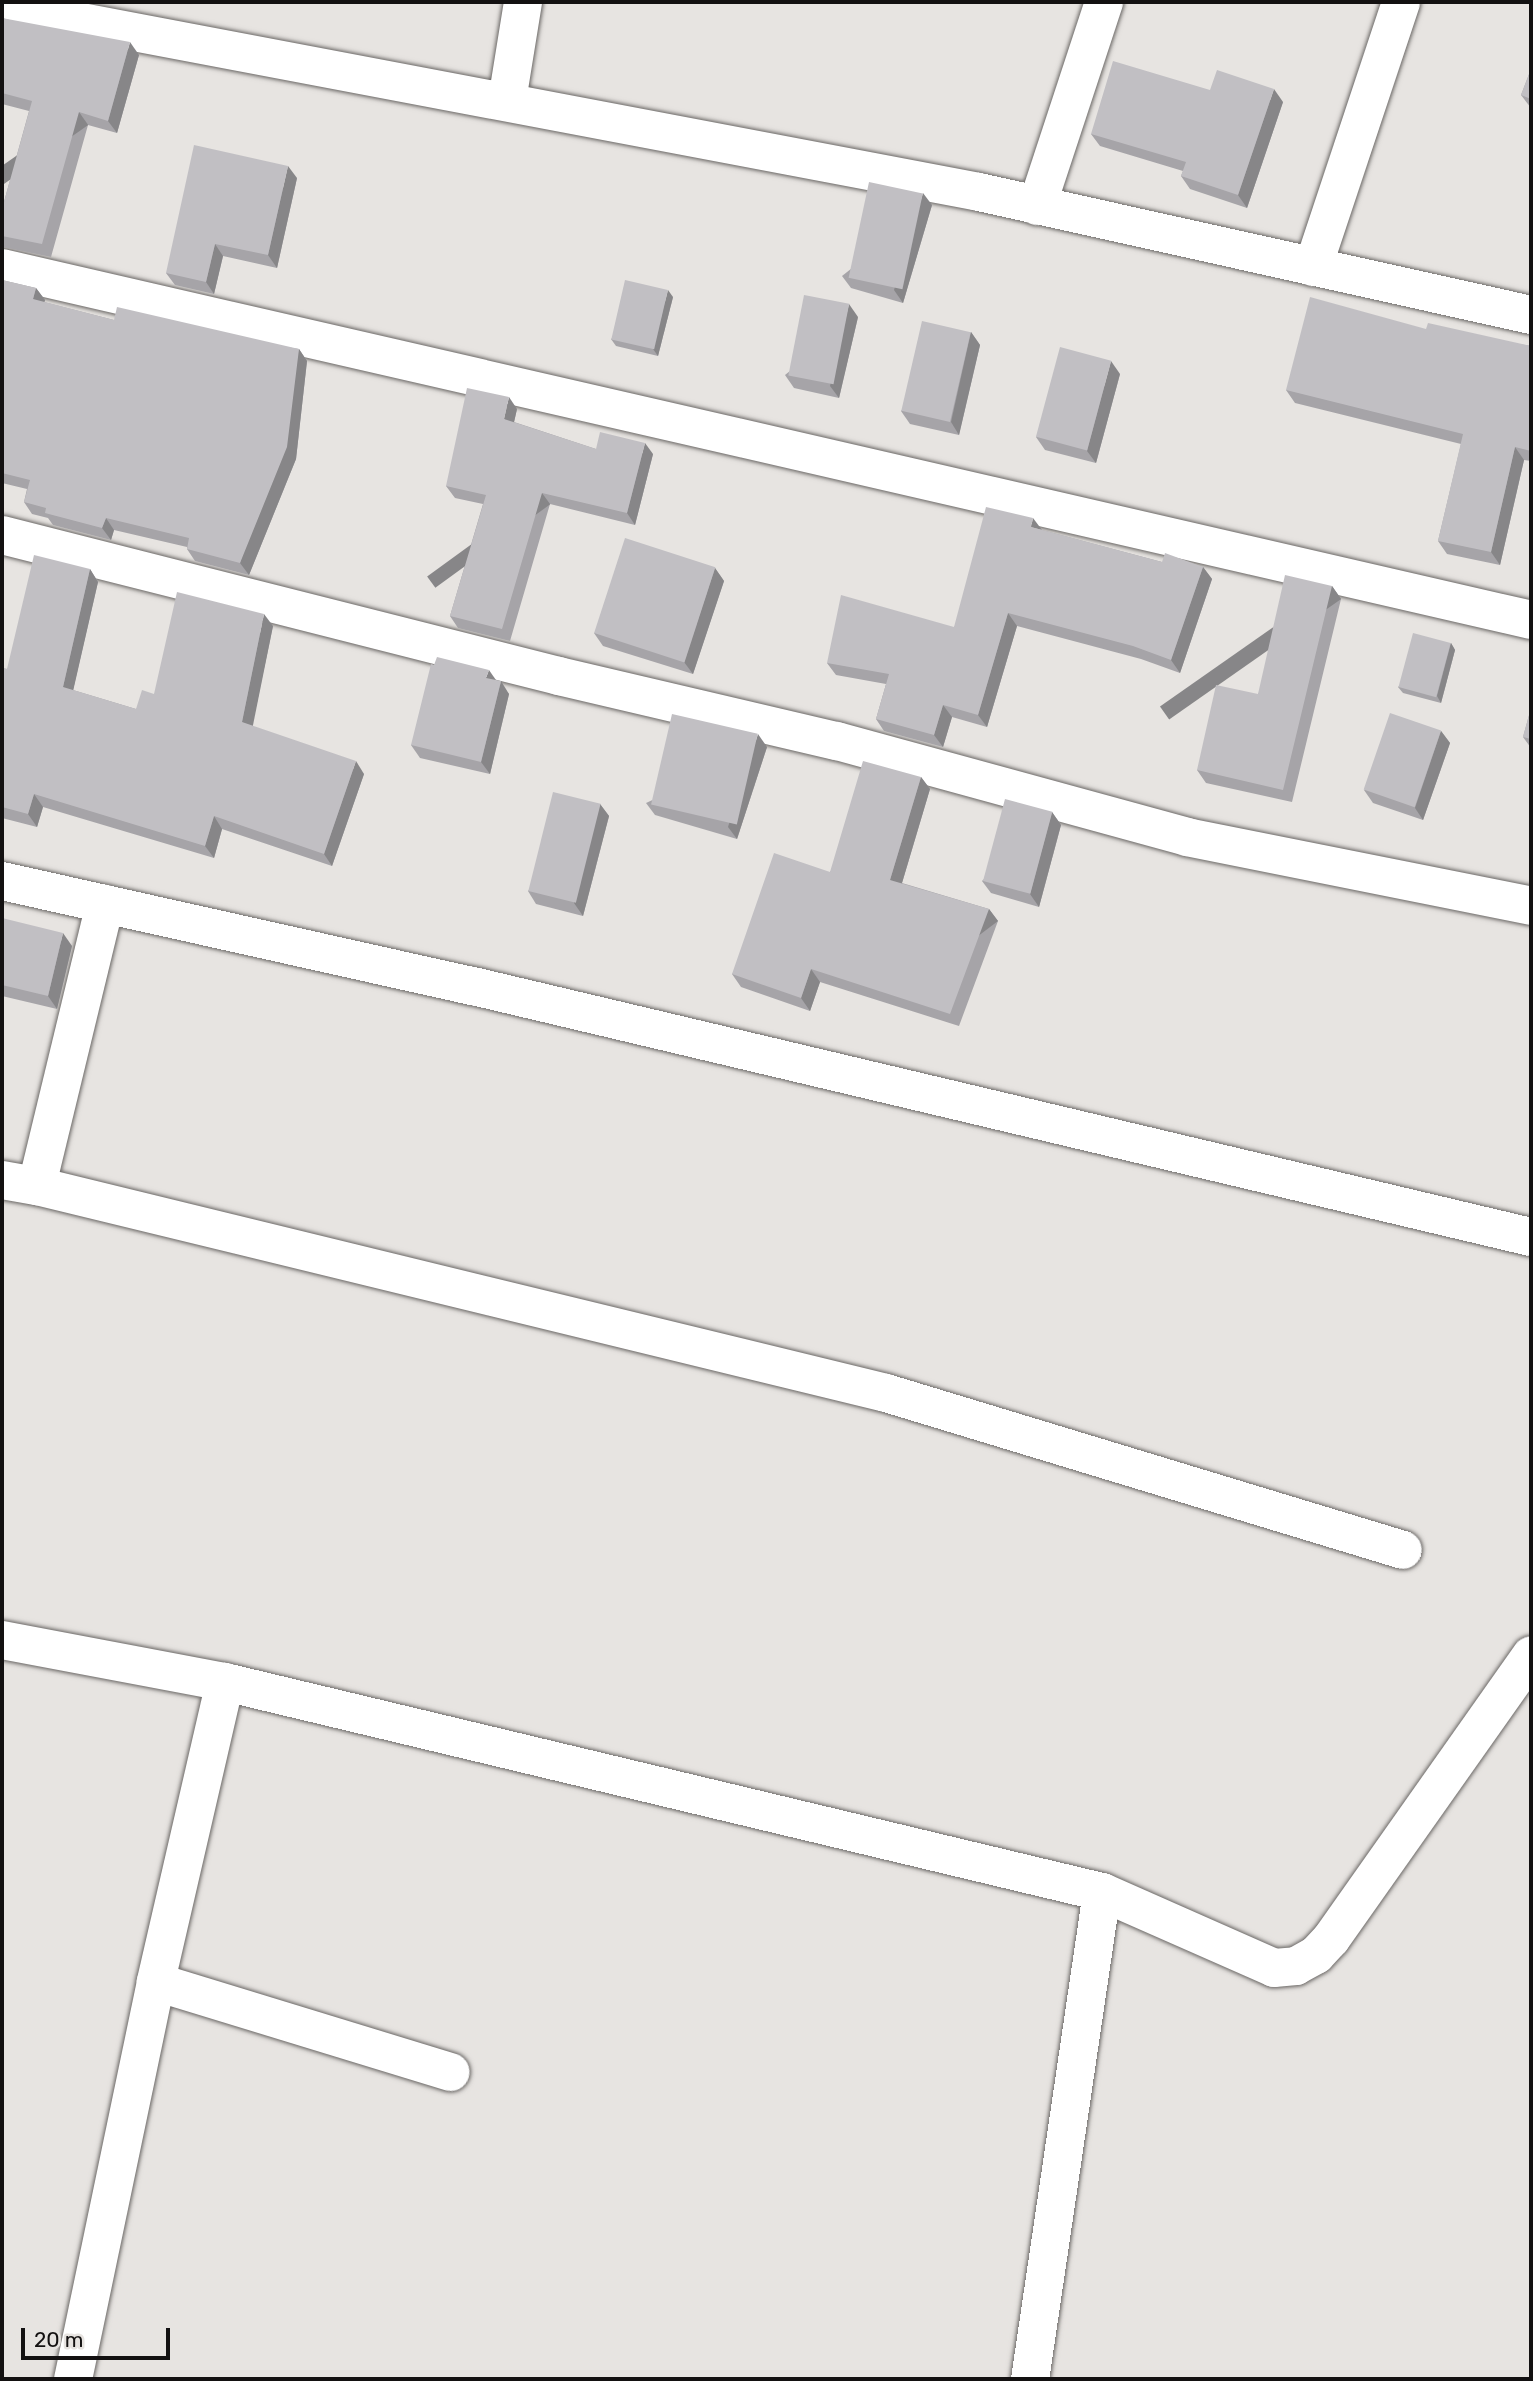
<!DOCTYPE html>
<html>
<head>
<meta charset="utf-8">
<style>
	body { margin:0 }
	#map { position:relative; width:1533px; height:2381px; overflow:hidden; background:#e7e4e1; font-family:Rubik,sans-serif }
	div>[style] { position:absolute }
	.roads { filter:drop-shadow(0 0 2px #6a6765) drop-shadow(0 0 2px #6a6765) }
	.street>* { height:38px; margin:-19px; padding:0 19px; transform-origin:19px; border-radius:19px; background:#fff }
	.wall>* { inset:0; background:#a6a4a8 }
	.shaded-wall>* { inset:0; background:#878688; transform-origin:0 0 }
	.building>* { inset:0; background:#c1bfc3; transform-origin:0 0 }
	span { translate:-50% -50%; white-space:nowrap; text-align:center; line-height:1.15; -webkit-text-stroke:7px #e7e4e1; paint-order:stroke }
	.frame { position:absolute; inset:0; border:4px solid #131111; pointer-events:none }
	.scale { position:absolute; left:21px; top:2328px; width:149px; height:32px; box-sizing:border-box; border:4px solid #131111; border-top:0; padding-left:9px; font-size:21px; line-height:24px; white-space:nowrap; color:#131111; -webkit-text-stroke:5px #e7e4e1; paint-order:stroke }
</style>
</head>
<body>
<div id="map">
	<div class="roads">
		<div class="street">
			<i style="left:2px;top:7px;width:994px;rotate:10.72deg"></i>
			<i style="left:979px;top:192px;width:566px;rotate:12.56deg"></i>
			<i style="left:507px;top:101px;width:100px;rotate:-80.8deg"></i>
			<i style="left:1037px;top:206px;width:215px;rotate:-71.8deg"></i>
			<i style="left:1313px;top:267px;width:279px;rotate:-71.6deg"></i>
			<i style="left:2px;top:268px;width:1569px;rotate:12.96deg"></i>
			<i style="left:2px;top:535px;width:575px;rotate:14.21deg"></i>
			<i style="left:559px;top:676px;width:285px;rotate:13.2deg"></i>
			<i style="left:837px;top:741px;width:363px;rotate:15.3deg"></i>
			<i style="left:1187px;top:837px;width:351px;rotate:11.3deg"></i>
			<i style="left:2px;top:881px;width:483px;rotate:12.6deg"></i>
			<i style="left:473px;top:986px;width:1087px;rotate:13.35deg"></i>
			<i style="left:105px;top:904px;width:290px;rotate:103.6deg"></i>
			<i style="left:37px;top:1186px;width:874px;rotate:13.7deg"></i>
			<i style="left:886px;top:1393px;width:540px;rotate:16.89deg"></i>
			<i style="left:2px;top:1180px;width:36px;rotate:10deg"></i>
			<i style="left:2px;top:1640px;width:227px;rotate:10.7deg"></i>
			<i style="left:225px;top:1682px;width:308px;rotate:103deg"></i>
			<i style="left:156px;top:1982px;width:406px;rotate:101.8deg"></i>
			<i style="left:225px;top:1682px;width:902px;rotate:13.47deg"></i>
			<i style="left:1102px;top:1892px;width:492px;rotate:98.4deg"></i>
			<i style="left:1102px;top:1892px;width:188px;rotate:23.8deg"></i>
			<i style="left:1274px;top:1968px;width:22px;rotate:-5deg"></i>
			<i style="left:1296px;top:1966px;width:23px;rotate:-29deg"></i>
			<i style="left:1316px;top:1955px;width:22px;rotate:-47deg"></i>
			<i style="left:1331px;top:1939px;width:347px;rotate:-54.8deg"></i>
			<i style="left:156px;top:1982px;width:308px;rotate:17deg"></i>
		</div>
	</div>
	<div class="wall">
		<i style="clip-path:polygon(2px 18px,139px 55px,117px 133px,88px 125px,51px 257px,3px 247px,2px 244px,2px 209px,29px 111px,2px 104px)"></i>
		<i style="clip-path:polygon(1531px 69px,1531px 108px,1521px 95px)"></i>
		<i style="clip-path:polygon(1210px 90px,1283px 102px,1247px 208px,1190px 189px,1181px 176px,1183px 171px,1100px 146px,1091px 134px)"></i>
		<i style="clip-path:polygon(297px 178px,277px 268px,223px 256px,214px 294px,175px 285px,166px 273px)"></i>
		<i style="clip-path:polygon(932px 205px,903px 303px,851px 288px,842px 276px)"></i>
		<i style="clip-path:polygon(2px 280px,36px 288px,45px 300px,44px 302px,114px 320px,299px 349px,307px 361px,296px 459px,249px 575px,195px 561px,187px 549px,187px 547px,114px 530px,111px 540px,53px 525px,48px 518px,32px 514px,24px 502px,27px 489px,2px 483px)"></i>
		<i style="clip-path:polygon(673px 297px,658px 356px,616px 346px,611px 339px)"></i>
		<i style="clip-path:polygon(858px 317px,839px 398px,794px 388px,785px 375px)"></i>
		<i style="clip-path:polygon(1426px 329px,1531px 346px,1531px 461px,1524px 460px,1500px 565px,1447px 554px,1438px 541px,1461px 444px,1295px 403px,1286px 390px)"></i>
		<i style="clip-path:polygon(971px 332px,980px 345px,959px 435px,910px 424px,901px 411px)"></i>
		<i style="clip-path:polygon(1120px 374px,1096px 463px,1045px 450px,1036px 437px)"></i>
		<i style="clip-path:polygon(517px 409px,514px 422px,596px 449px,653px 454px,635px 525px,550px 504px,510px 641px,458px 628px,450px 616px,483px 504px,455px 498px,446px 486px)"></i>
		<i style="clip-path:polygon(1042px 530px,1162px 562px,1203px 567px,1212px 579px,1180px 673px,1141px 659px,1017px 626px,987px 727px,952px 717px,943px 747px,884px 731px,876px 719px,886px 684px,836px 675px,827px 663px,954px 627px)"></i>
		<i style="clip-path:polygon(715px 568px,724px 581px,693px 674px,603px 646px,594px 633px)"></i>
		<i style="clip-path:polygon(90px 569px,98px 582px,73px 690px,136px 709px,154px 694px,273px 626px,252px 726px,364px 774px,332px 866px,222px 829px,214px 858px,43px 807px,37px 827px,2px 818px,2px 668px,7px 669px)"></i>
		<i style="clip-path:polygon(1332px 586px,1341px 599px,1292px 802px,1206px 783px,1197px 770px,1258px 694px)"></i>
		<i style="clip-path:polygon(1451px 643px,1455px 650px,1441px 703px,1403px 693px,1398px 687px)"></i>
		<i style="clip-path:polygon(495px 680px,509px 694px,490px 774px,420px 758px,411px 745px)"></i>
		<i style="clip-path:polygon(1531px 708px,1531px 748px,1523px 737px)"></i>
		<i style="clip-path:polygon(1441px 731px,1450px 743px,1423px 820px,1373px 803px,1364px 790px)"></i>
		<i style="clip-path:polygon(767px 747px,737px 839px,655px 815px,646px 803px)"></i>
		<i style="clip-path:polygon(921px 777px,930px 789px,902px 883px,989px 909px,998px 921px,959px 1026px,820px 982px,810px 1011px,741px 987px,732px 974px)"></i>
		<i style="clip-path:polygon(600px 804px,609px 816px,583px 916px,536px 904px,528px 891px)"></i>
		<i style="clip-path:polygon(1052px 812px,1061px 825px,1039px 907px,991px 893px,982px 881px)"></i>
		<i style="clip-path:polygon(2px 918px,72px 946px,57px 1009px,2px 996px)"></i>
	</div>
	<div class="shaded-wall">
		<i style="clip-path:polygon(130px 42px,139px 55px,117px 133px,108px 121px)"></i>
		<i style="clip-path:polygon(1274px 89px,1283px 102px,1247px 208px,1238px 195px)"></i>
		<i style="left:79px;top:112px;width:16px;height:137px;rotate:55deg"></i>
		<i style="clip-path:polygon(288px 166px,297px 178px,277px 268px,268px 255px)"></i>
		<i style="clip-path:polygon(923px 193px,932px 205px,903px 303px,894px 290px)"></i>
		<i style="clip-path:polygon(215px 244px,223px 256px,214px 294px,206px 282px)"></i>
		<i style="clip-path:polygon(36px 288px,45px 300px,42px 311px,33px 299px)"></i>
		<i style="clip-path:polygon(668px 290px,673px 297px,658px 356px,653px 349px)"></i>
		<i style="clip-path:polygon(849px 304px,858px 317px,839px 398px,830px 386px)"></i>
		<i style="clip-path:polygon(971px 332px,980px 345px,959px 435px,951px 422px)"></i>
		<i style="clip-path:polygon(299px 349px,307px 361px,296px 459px,249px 575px,240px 563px)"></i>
		<i style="clip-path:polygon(1111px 361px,1120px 374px,1096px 463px,1087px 451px)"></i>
		<i style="clip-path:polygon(509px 397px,517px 409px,512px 431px,504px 419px)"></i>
		<i style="clip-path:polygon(645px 443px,653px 454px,635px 525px,627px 513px)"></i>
		<i style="clip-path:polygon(1515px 447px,1524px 460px,1500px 565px,1491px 552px)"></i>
		<i style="left:542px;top:493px;width:14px;height:142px;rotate:54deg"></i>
		<i style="clip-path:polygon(106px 518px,114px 530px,111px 540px,102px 528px)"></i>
		<i style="clip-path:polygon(1033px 518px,1042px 530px,1031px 527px)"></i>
		<i style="clip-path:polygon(1203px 567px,1212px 579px,1180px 673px,1171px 660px)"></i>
		<i style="clip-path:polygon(715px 568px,724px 581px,693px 674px,684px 662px)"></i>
		<i style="clip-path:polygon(90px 569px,98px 582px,71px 700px,63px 687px)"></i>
		<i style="left:1332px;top:586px;width:16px;height:210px;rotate:55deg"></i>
		<i style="clip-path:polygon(1008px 613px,1017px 626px,987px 727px,978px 715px)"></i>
		<i style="clip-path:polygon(264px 614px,273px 626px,251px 735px,242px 722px)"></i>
		<i style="clip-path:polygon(1451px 643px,1455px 650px,1441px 703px,1437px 696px)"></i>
		<i style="clip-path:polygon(489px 670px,498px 683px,486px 678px)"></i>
		<i style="clip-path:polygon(501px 681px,509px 694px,490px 774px,481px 762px)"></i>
		<i style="clip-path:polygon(943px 705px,952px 717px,943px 747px,934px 735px)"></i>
		<i style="clip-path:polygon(1441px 731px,1450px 743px,1423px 820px,1415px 808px)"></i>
		<i style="clip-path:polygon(758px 734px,767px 747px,737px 839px,728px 827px)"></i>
		<i style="clip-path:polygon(356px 761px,364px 774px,332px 866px,324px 854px)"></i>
		<i style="clip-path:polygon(921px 777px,930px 789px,899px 893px,890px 880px)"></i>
		<i style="clip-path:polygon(34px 794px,43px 807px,37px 827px,28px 814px)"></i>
		<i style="clip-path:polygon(600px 804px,609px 816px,583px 916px,574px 903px)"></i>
		<i style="clip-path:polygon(1052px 812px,1061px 825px,1039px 907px,1030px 894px)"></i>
		<i style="clip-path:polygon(214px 816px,222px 829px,214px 858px,205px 846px)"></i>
		<i style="left:989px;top:909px;width:15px;height:112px;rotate:53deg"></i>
		<i style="clip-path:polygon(63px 933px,72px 946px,57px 1009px,48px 996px)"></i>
		<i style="clip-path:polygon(811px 969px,820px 982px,810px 1011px,801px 998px)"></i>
	</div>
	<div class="building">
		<i style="clip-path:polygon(2px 18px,130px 42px,108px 121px,79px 112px,42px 244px,2px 236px,2px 209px,32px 101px,2px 93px)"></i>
		<i style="clip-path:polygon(1113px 61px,1210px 90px,1217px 70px,1274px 89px,1238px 195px,1181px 176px,1186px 162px,1091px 134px)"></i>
		<i style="clip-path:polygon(1531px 69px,1531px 99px,1521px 95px)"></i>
		<i style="clip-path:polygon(194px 145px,288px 166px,268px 255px,215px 244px,206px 282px,166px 273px)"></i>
		<i style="left:869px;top:182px;width:55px;height:98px;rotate:12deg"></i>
		<i style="clip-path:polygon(2px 280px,36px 288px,33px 299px,114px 320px,117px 307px,299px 349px,287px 447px,240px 563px,187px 549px,189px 538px,106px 518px,102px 528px,45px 513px,46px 508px,24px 502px,30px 480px,2px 473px)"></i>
		<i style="left:625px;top:280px;width:44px;height:61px;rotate:13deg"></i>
		<i style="left:804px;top:295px;width:46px;height:82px;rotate:11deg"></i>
		<i style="clip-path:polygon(1310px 297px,1426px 329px,1428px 323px,1531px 346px,1531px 451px,1515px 447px,1491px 552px,1438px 541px,1463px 434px,1286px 390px)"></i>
		<i style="left:922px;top:321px;width:50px;height:92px;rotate:13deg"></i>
		<i style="left:1060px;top:347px;width:53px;height:93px;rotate:15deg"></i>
		<i style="clip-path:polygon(467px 388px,509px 397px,504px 419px,596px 449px,600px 432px,645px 443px,627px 513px,542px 493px,502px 629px,450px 616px,486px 495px,446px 486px)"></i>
		<i style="clip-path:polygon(986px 507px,1033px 518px,1031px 527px,1162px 562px,1165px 553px,1203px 567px,1171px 660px,1133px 646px,1008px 613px,978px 715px,943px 705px,934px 735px,876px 719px,889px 674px,827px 663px,841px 595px,954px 627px)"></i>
		<i style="left:625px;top:538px;width:95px;height:100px;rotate:18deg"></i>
		<i style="clip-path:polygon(34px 555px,90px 569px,63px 687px,136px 709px,142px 690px,154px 694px,177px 592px,264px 614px,242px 722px,356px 761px,324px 854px,214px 816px,205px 846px,34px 794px,28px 814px,2px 807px,2px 668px,7px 669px)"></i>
		<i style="clip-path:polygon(1285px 575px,1332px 586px,1283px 790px,1197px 770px,1216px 685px,1258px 694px)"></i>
		<i style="left:1413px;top:633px;width:39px;height:56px;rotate:15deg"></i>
		<i style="clip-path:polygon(437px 657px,489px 670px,486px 678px,501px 681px,481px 762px,411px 745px,431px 664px,434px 665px)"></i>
		<i style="clip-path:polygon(1531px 708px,1531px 739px,1523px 737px)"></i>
		<i style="left:1390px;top:713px;width:54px;height:81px;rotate:19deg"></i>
		<i style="left:672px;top:714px;width:88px;height:93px;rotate:13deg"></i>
		<i style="clip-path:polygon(863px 761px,921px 777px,890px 880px,989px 909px,950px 1014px,811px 969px,801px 998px,732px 974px,774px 853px,830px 872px)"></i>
		<i style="left:553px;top:792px;width:49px;height:102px;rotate:14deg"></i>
		<i style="left:1005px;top:799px;width:49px;height:85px;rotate:15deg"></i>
		<i style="clip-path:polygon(2px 918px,63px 933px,48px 996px,2px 985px)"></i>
	</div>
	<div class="frame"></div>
	<div class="scale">20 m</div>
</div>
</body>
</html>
